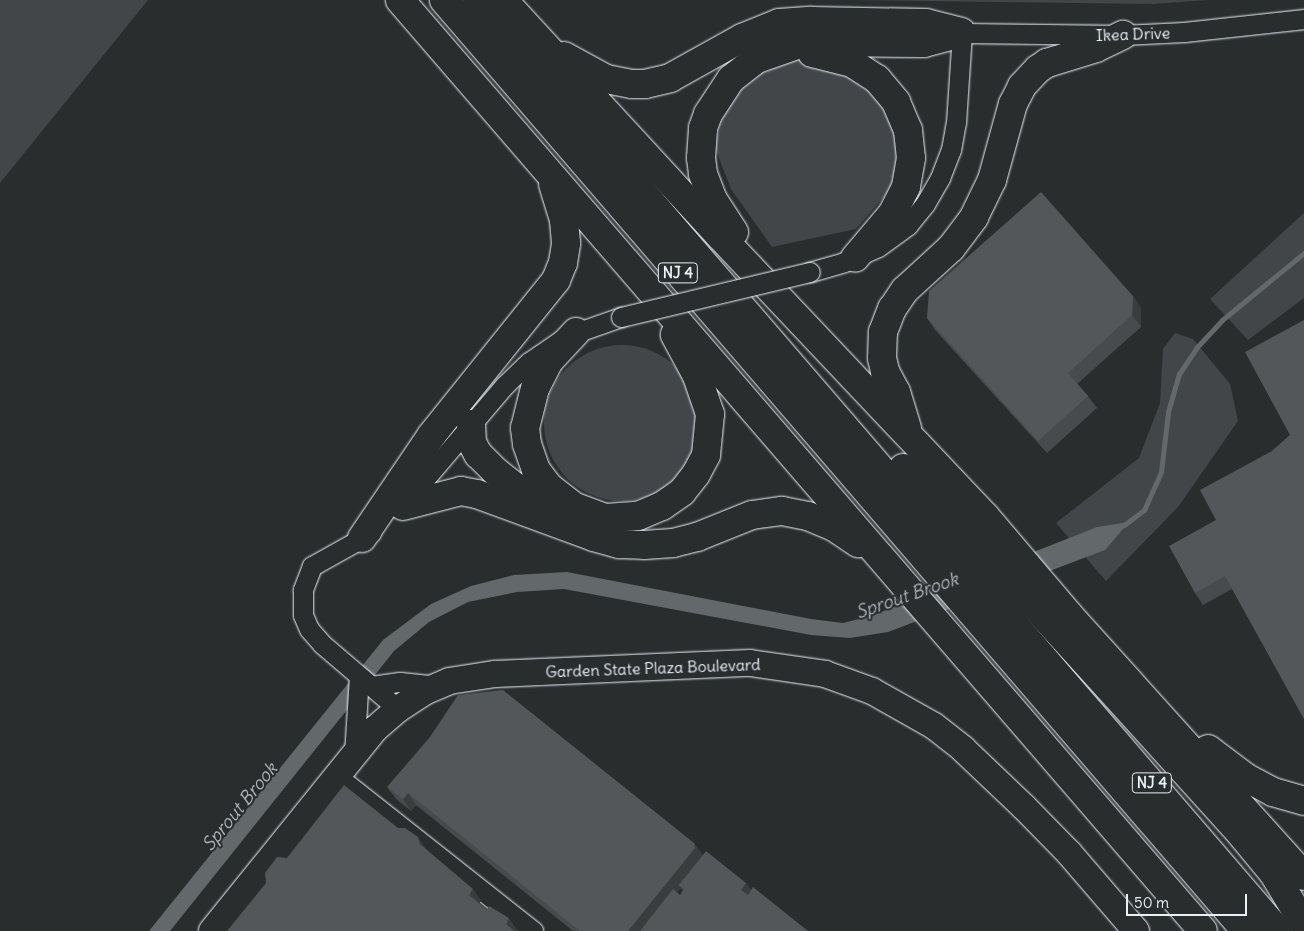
<!DOCTYPE html>
<html>
<head>
<meta charset="utf-8">
<style>
	body { margin:0 }
	#map { position:relative; width:1304px; height:931px; overflow:hidden; background:#2a2d2e; font-family:Delius,sans-serif }
	div>[style] { position:absolute }
	.green>* { inset:0; background:#424648 }
	.round { border-radius:50% }
	.water>* { inset:0; background:#63686b }
	.stream>* { height:5px; margin:-2.5px; padding:0 2.5px; transform-origin:2.5px; border-radius:2.5px; background:#63686b }
	.roads { filter:drop-shadow(0 0 1px #e8f1f8) drop-shadow(0 0 1px #e8f1f8) }
	.street>* { height:19px; margin:-9.5px; padding:0 9.5px; transform-origin:9.5px; border-radius:9.5px; background:#2a2d2e }
	.secondary>* { height:26px; margin:-13px; padding:0 13px; transform-origin:13px; border-radius:13px; background:#2a2d2e }
	.highway>* { height:28px; margin:-14px; padding:0 14px; transform-origin:14px; border-radius:14px; background:#2a2d2e }
	.bridges { filter:drop-shadow(0 0 1px #e8f1f8) drop-shadow(0 0 1px #e8f1f8) }
	.street-bridge>* { height:19px; margin:-9.5px; padding:0 9.5px; transform-origin:9.5px; border-radius:9.5px; background:#2a2d2e }
	.wall>* { inset:0; background:#474b4d }
	.shaded-wall>* { inset:0; background:#3a3d3e }
	.building>* { inset:0; background:#535759 }
	span { translate:-50% -50%; white-space:nowrap; text-align:center; line-height:1.15; -webkit-text-stroke:4px #2a2d2e; paint-order:stroke }
	.shield-label span { padding:1px 4px; background:#2a2d2e; border:1px solid; border-radius:4px; -webkit-text-stroke-width:0 }
	.shield-label { font-size:15px; color:#e8f1f8; font-weight:700 }
	.street-label { font-size:16px; color:#e8f1f8 }
	.water-label { font-size:18px; color:#acb3b9; font-style:italic }
	.scale { position:absolute; left:1126px; top:894px; width:121px; height:22px; box-sizing:border-box; border:2px solid #e8f1f8; border-top:0; padding-left:6px; font-size:15px; line-height:18px; white-space:nowrap; color:#e8f1f8; -webkit-text-stroke:4px #2a2d2e; paint-order:stroke }
</style>
</head>
<body>
<div id="map">
	<div class="green">
		<i style="clip-path:polygon(0 0,148px 0,0 183px)"></i>
		<i style="clip-path:polygon(846px 0,1207px 0,1153px 4px)"></i>
		<i style="clip-path:polygon(822px 58px,874px 84px,897px 129px,897px 182px,856px 229px,772px 247px,731px 189px,715px 148px,722px 115px,737px 83px,771px 59px)"></i>
		<i style="clip-path:polygon(1304px 213px,1304px 298px,1248px 340px,1210px 299px)"></i>
		<i style="clip-path:polygon(1175px 333px,1193px 339px,1230px 384px,1238px 421px,1178px 507px,1106px 581px,1056px 523px,1139px 458px,1160px 403px,1163px 349px)"></i>
		<i class="round" style="left:544px;top:345px;width:156px;height:156px"></i>
	</div>
	<div class="water">
		<i style="clip-path:polygon(1129px 522px,1105px 550px,888px 632px,850px 638px,811px 635px,564px 589px,517px 592px,468px 602px,429px 622px,394px 651px,170px 931px,149px 931px,383px 640px,431px 604px,471px 586px,514px 575px,567px 572px,811px 619px,843px 623px,871px 616px,1097px 527px)"></i>
	</div>
	<div class="stream">
		<i style="left:1124px;top:525px;width:25px;rotate:-37deg"></i>
		<i style="left:1144px;top:510px;width:42px;rotate:-65.9deg"></i>
		<i style="left:1161px;top:472px;width:60px;rotate:-83.3deg"></i>
		<i style="left:1168px;top:412px;width:40px;rotate:-74deg"></i>
		<i style="left:1179px;top:374px;width:32px;rotate:-56deg"></i>
		<i style="left:1197px;top:347px;width:37px;rotate:-47deg"></i>
		<i style="left:1222px;top:320px;width:106px;rotate:-39.3deg"></i>
	</div>
	<div class="roads">
		<div class="street">
			<i style="left:810px;top:272px;width:35px;rotate:-16deg"></i>
			<i style="left:844px;top:262px;width:37px;rotate:-24deg"></i>
			<i style="left:878px;top:247px;width:37px;rotate:-36deg"></i>
			<i style="left:908px;top:225px;width:27px;rotate:-51deg"></i>
			<i style="left:925px;top:204px;width:30px;rotate:-60deg"></i>
			<i style="left:940px;top:178px;width:30px;rotate:-69deg"></i>
			<i style="left:951px;top:150px;width:27px;rotate:-80deg"></i>
			<i style="left:956px;top:123px;width:90px;rotate:-86.2deg"></i>
			<i style="left:962px;top:33px;width:161px;rotate:0.7deg"></i>
			<i style="left:1123px;top:35px;width:61px;rotate:-2.8deg"></i>
			<i style="left:1184px;top:32px;width:121px;rotate:-6.2deg"></i>
			<i style="left:401px;top:507px;width:160px;rotate:-49.6deg"></i>
			<i style="left:505px;top:385px;width:33px;rotate:-44deg"></i>
			<i style="left:529px;top:362px;width:46px;rotate:-34.4deg"></i>
			<i style="left:567px;top:336px;width:57px;rotate:-19.4deg"></i>
			<i style="left:371px;top:533px;width:68px;rotate:150.8deg"></i>
			<i style="left:312px;top:566px;width:26px;rotate:111deg"></i>
			<i style="left:303px;top:590px;width:25px;rotate:90deg"></i>
			<i style="left:303px;top:615px;width:15px;rotate:67deg"></i>
			<i style="left:309px;top:629px;width:20px;rotate:49deg"></i>
			<i style="left:322px;top:644px;width:100px;rotate:40.5deg"></i>
			<i style="left:371px;top:686px;width:29px;rotate:-8deg"></i>
			<i style="left:400px;top:682px;width:36px;rotate:6deg"></i>
			<i style="left:354px;top:755px;width:79px;rotate:-86.4deg"></i>
			<i style="left:337px;top:776px;width:250px;rotate:38.3deg"></i>
		</div>
		<div class="secondary">
			<i style="left:212px;top:931px;width:260px;rotate:-51.1deg"></i>
			<i style="left:375px;top:729px;width:30px;rotate:-41deg"></i>
			<i style="left:398px;top:709px;width:33px;rotate:-33deg"></i>
			<i style="left:426px;top:691px;width:25px;rotate:-23deg"></i>
			<i style="left:449px;top:681px;width:47px;rotate:-8.7deg"></i>
			<i style="left:495px;top:674px;width:255px;rotate:-2.5deg"></i>
			<i style="left:750px;top:663px;width:76px;rotate:8.3deg"></i>
			<i style="left:825px;top:674px;width:50px;rotate:19.9deg"></i>
			<i style="left:872px;top:691px;width:71px;rotate:29.4deg"></i>
			<i style="left:934px;top:726px;width:37px;rotate:38deg"></i>
			<i style="left:963px;top:749px;width:84px;rotate:43.6deg"></i>
			<i style="left:1024px;top:807px;width:64px;rotate:45.6deg"></i>
			<i style="left:1069px;top:853px;width:103px;rotate:49.3deg"></i>
		</div>
		<div class="highway">
			<i style="left:400px;top:0;width:1229px;rotate:49.22deg"></i>
			<i style="left:444px;top:0;width:1229px;rotate:49.26deg"></i>
			<i style="left:477px;top:0;width:1228px;rotate:49.29deg"></i>
			<i style="left:503px;top:0;width:321px;rotate:47.4deg"></i>
			<i style="left:720px;top:236px;width:386px;rotate:46.6deg"></i>
			<i style="left:985px;top:516px;width:130px;rotate:49.7deg"></i>
			<i style="left:1069px;top:615px;width:351px;rotate:48deg"></i>
			<i style="left:812px;top:53px;width:41px;rotate:14deg"></i>
			<i style="left:852px;top:63px;width:30px;rotate:33deg"></i>
			<i style="left:877px;top:79px;width:30px;rotate:50deg"></i>
			<i style="left:896px;top:102px;width:30px;rotate:67deg"></i>
			<i style="left:908px;top:130px;width:28px;rotate:84deg"></i>
			<i style="left:911px;top:158px;width:29px;rotate:100deg"></i>
			<i style="left:906px;top:187px;width:30px;rotate:117deg"></i>
			<i style="left:892px;top:214px;width:57px;rotate:130.1deg"></i>
			<i style="left:564px;top:56px;width:48px;rotate:28.7deg"></i>
			<i style="left:606px;top:79px;width:26px;rotate:11deg"></i>
			<i style="left:632px;top:84px;width:13px"></i>
			<i style="left:645px;top:84px;width:26px;rotate:-13deg"></i>
			<i style="left:670px;top:78px;width:82px;rotate:-29.1deg"></i>
			<i style="left:742px;top:38px;width:40px;rotate:-22deg"></i>
			<i style="left:779px;top:23px;width:32px;rotate:-4deg"></i>
			<i style="left:811px;top:21px;width:115px;rotate:1deg"></i>
			<i style="left:926px;top:23px;width:36px;rotate:14deg"></i>
			<i style="left:734px;top:232px;width:38px;rotate:-123deg"></i>
			<i style="left:713px;top:200px;width:28px;rotate:-111deg"></i>
			<i style="left:703px;top:174px;width:16px;rotate:-97deg"></i>
			<i style="left:701px;top:158px;width:30px;rotate:-86deg"></i>
			<i style="left:703px;top:128px;width:15px;rotate:-70deg"></i>
			<i style="left:708px;top:114px;width:42px;rotate:-56.7deg"></i>
			<i style="left:731px;top:79px;width:33px;rotate:-38deg"></i>
			<i style="left:757px;top:59px;width:46px;rotate:-19.2deg"></i>
			<i style="left:800px;top:44px;width:28px;rotate:-4deg"></i>
			<i style="left:828px;top:42px;width:96px;rotate:0.6deg"></i>
			<i style="left:924px;top:43px;width:39px;rotate:-15deg"></i>
			<i style="left:576px;top:332px;width:40px;rotate:133deg"></i>
			<i style="left:549px;top:361px;width:30px;rotate:117deg"></i>
			<i style="left:535px;top:388px;width:41px;rotate:104deg"></i>
			<i style="left:525px;top:428px;width:16px;rotate:83deg"></i>
			<i style="left:527px;top:444px;width:28px;rotate:71deg"></i>
			<i style="left:536px;top:470px;width:21px;rotate:53deg"></i>
			<i style="left:549px;top:487px;width:33px;rotate:38deg"></i>
			<i style="left:575px;top:507px;width:33px;rotate:20deg"></i>
			<i style="left:606px;top:518px;width:32px;rotate:-4deg"></i>
			<i style="left:638px;top:516px;width:26px;rotate:-23deg"></i>
			<i style="left:662px;top:506px;width:24px;rotate:-35deg"></i>
			<i style="left:682px;top:492px;width:23px;rotate:-52deg"></i>
			<i style="left:696px;top:474px;width:21px;rotate:-62deg"></i>
			<i style="left:706px;top:455px;width:41px;rotate:-84.4deg"></i>
			<i style="left:710px;top:414px;width:40px;rotate:-108.9deg"></i>
			<i style="left:697px;top:376px;width:47px;rotate:-118.2deg"></i>
			<i style="left:471px;top:424px;width:19px;rotate:87deg"></i>
			<i style="left:472px;top:443px;width:13px;rotate:61deg"></i>
			<i style="left:478px;top:454px;width:24px;rotate:45deg"></i>
			<i style="left:495px;top:471px;width:65px;rotate:38.1deg"></i>
			<i style="left:907px;top:428px;width:38px;rotate:-107deg"></i>
			<i style="left:896px;top:392px;width:24px;rotate:-118deg"></i>
			<i style="left:885px;top:371px;width:13px;rotate:-103deg"></i>
			<i style="left:882px;top:358px;width:26px;rotate:-88deg"></i>
			<i style="left:883px;top:332px;width:25px;rotate:-69deg"></i>
			<i style="left:892px;top:309px;width:23px;rotate:-56deg"></i>
			<i style="left:905px;top:290px;width:62px;rotate:-42.4deg"></i>
			<i style="left:951px;top:248px;width:39px;rotate:-53deg"></i>
			<i style="left:974px;top:217px;width:41px;rotate:-64.1deg"></i>
			<i style="left:992px;top:180px;width:79px;rotate:-74.6deg"></i>
			<i style="left:1013px;top:104px;width:20px;rotate:-63deg"></i>
			<i style="left:1022px;top:86px;width:23px;rotate:-47deg"></i>
			<i style="left:1038px;top:69px;width:11px;rotate:-34deg"></i>
			<i style="left:1047px;top:63px;width:51px;rotate:-17deg"></i>
			<i style="left:1096px;top:48px;width:30px;rotate:-26deg"></i>
			<i style="left:903px;top:468px;width:170px;rotate:46.2deg"></i>
			<i style="left:1021px;top:591px;width:329px;rotate:47.8deg"></i>
			<i style="left:1242px;top:835px;width:50px;rotate:50.6deg"></i>
			<i style="left:1274px;top:874px;width:58px;rotate:59deg"></i>
			<i style="left:403px;top:506px;width:60px;rotate:-14.5deg"></i>
			<i style="left:461px;top:491px;width:16px;rotate:11deg"></i>
			<i style="left:477px;top:494px;width:125px;rotate:20.2deg"></i>
			<i style="left:594px;top:537px;width:26px;rotate:16deg"></i>
			<i style="left:619px;top:544px;width:25px;rotate:2deg"></i>
			<i style="left:644px;top:545px;width:29px;rotate:-4deg"></i>
			<i style="left:673px;top:543px;width:25px;rotate:-14deg"></i>
			<i style="left:697px;top:537px;width:59px;rotate:-21.8deg"></i>
			<i style="left:752px;top:515px;width:30px;rotate:-8deg"></i>
			<i style="left:782px;top:511px;width:26px;rotate:11deg"></i>
			<i style="left:808px;top:516px;width:28px;rotate:23deg"></i>
			<i style="left:834px;top:527px;width:29px;rotate:34deg"></i>
			<i style="left:362px;top:538px;width:123px;rotate:-55.9deg"></i>
			<i style="left:431px;top:436px;width:200px;rotate:-51.3deg"></i>
			<i style="left:556px;top:280px;width:18px;rotate:-68deg"></i>
			<i style="left:563px;top:263px;width:20px;rotate:-81deg"></i>
			<i style="left:566px;top:243px;width:23px;rotate:-95deg"></i>
			<i style="left:564px;top:220px;width:37px;rotate:-107deg"></i>
			<i style="left:1208px;top:749px;width:46px;rotate:37.1deg"></i>
			<i style="left:1245px;top:777px;width:32px;rotate:28deg"></i>
			<i style="left:1273px;top:792px;width:32px;rotate:16deg"></i>
		</div>
	</div>
	<div class="bridges">
		<div class="street-bridge">
			<i style="left:621px;top:317px;width:194px;rotate:-13.4deg"></i>
		</div>
	</div>
	<div class="wall">
		<i style="clip-path:polygon(1133px 296px,1141px 308px,1141px 327px,1077px 384px,1088px 396px,1097px 408px,1047px 453px,935px 330px,927px 318px)"></i>
		<i style="clip-path:polygon(1304px 320px,1304px 719px,1232px 589px,1203px 605px,1195px 593px,1216px 520px,1272px 451px,1290px 435px)"></i>
		<i style="clip-path:polygon(evenodd,387px 787px,694px 843px,703px 856px,746px 883px,751px 890px,808px 931px,573px 931px,416px 805px,411px 811px,396px 799px,387px 787px,681px 888px,683px 891px,680px 895px,677px 893px,681px 888px)"></i>
	</div>
	<div class="shaded-wall">
		<i style="clip-path:polygon(1133px 296px,1141px 308px,1141px 327px,1132px 315px)"></i>
		<i style="clip-path:polygon(408px 793px,416px 805px,411px 811px,403px 799px)"></i>
		<i style="clip-path:polygon(418px 837px,426px 849px,428px 857px,420px 844px)"></i>
		<i style="clip-path:polygon(694px 843px,703px 856px,679px 885px,681px 888px,647px 931px,628px 931px)"></i>
		<i style="clip-path:polygon(746px 883px,755px 896px,750px 902px,741px 890px)"></i>
		<i style="clip-path:polygon(473px 889px,481px 901px,477px 907px,469px 895px)"></i>
		<i style="clip-path:polygon(509px 918px,517px 930px,517px 931px,511px 931px,506px 924px)"></i>
	</div>
	<div class="building">
		<i style="clip-path:polygon(1041px 192px,1133px 296px,1132px 315px,1068px 373px,1088px 396px,1038px 441px,927px 318px,929px 291px)"></i>
		<i style="clip-path:polygon(1304px 320px,1304px 719px,1225px 576px,1195px 593px,1169px 546px,1216px 520px,1200px 490px,1272px 451px,1290px 435px,1245px 352px)"></i>
		<i style="clip-path:polygon(503px 690px,694px 843px,695px 848px,628px 931px,580px 931px,408px 793px,403px 799px,387px 787px,430px 737px,458px 695px)"></i>
		<i style="clip-path:polygon(344px 785px,398px 828px,405px 828px,418px 837px,420px 844px,473px 889px,469px 895px,487px 910px,489px 906px,509px 918px,506px 924px,514px 931px,227px 931px,266px 883px,265px 873px,277px 857px,287px 858px)"></i>
		<i style="clip-path:polygon(706px 851px,746px 883px,741px 890px,748px 895px,753px 887px,808px 931px,640px 931px,673px 889px,680px 895px,684px 889px,679px 885px)"></i>
	</div>
	<div class="shield-label">
		<span style="left:678px;top:273px">NJ 4</span>
		<span style="left:1152px;top:783px">NJ 4</span>
	</div>
	<div class="street-label">
		<span style="left:1133px;top:34px;rotate:-2deg">Ikea Drive</span>
		<span style="left:653px;top:668px;rotate:-2deg">Garden State Plaza Boulevard</span>
	</div>
	<div class="water-label">
		<span style="left:907px;top:596px;rotate:-19deg">Sprout Brook</span>
		<span style="left:240px;top:807px;rotate:-51deg">Sprout Brook</span>
	</div>
	<div class="scale">50 m</div>
</div>
</body>
</html>
